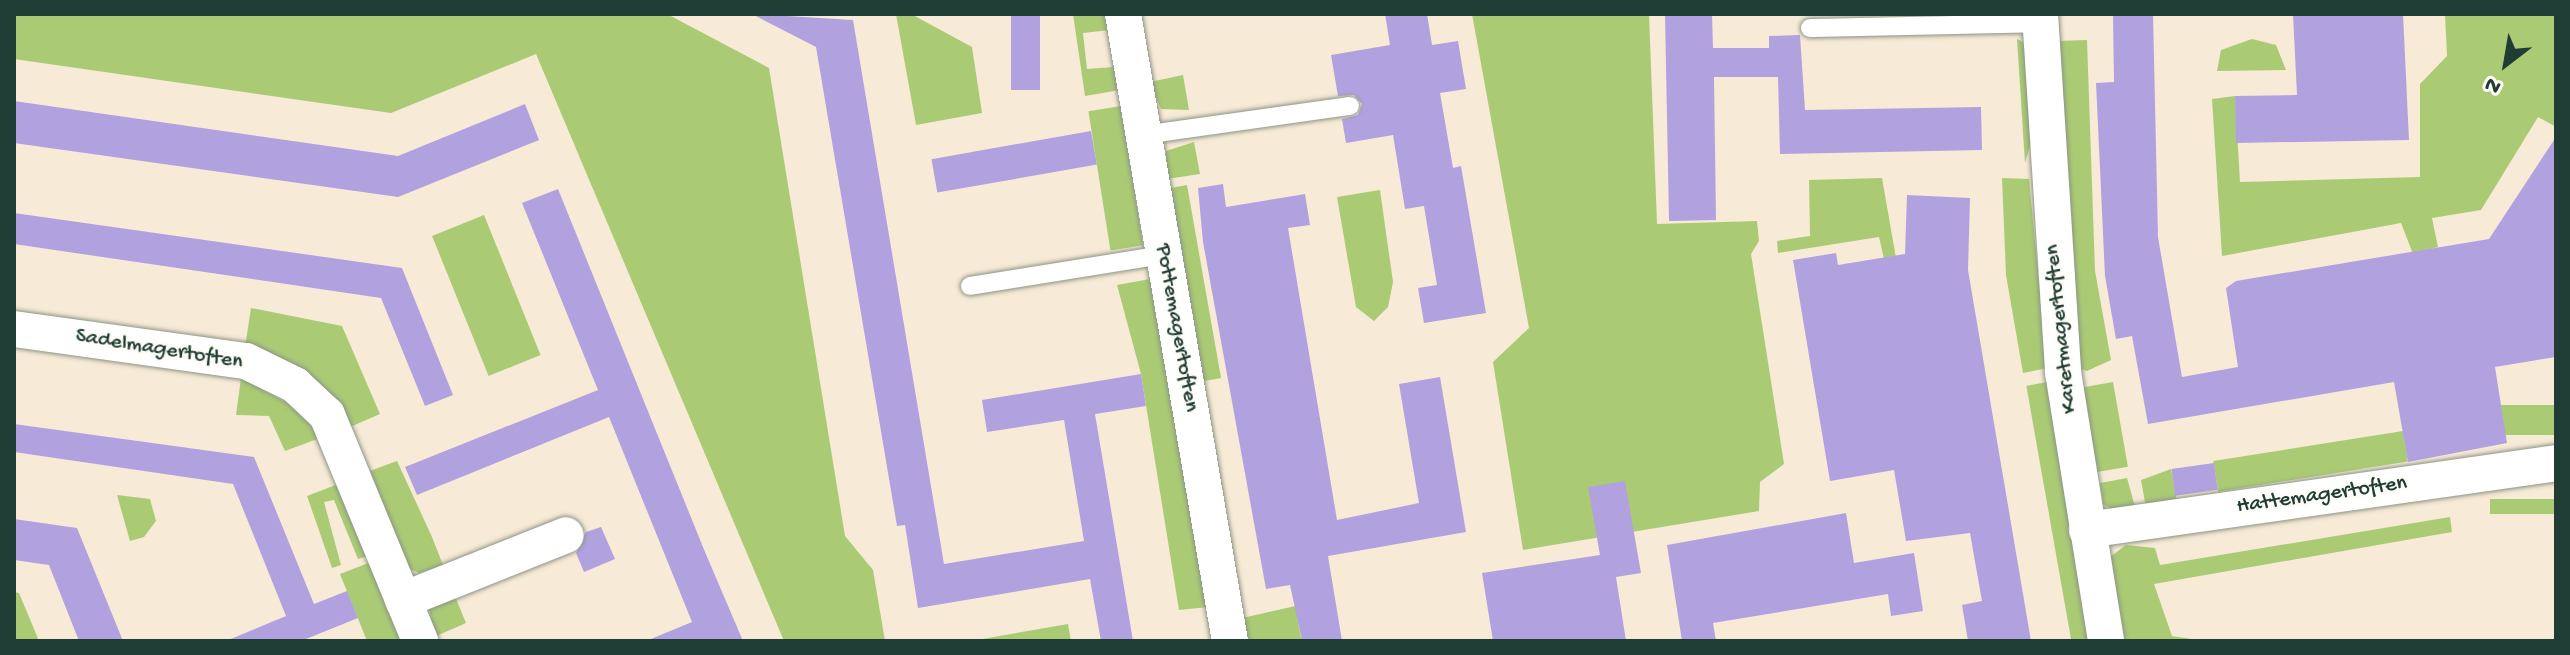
<!DOCTYPE html>
<html>
<head>
<meta charset="utf-8">
<style>
	body { margin:0 }
	#map { position:relative; width:2570px; height:655px; overflow:hidden; background:#f7ead6; font-family:"Gochi Hand",sans-serif }
	div>[style] { position:absolute }
	.green>* { inset:0; background:#aacb74; transform-origin:0 0 }
	.building>* { inset:0; background:#b1a2df; transform-origin:0 0 }
	.roads { filter:drop-shadow(0 0 2px #8b9485) drop-shadow(0 0 2px #8b9485) }
	.service>* { height:18px; margin:-9px; padding:0 9px; transform-origin:9px; border-radius:9px; background:#fff }
	.minor>* { height:36px; margin:-18px; padding:0 18px; transform-origin:18px; border-radius:18px; background:#fff }
	span { translate:-50% -50%; white-space:nowrap; text-align:center; line-height:1.15; -webkit-text-stroke:6px #fdfcf7; paint-order:stroke }
	.street-label { font-size:22px; color:#1f3d34 }
	.frame { position:absolute; inset:0; border:16px solid #1f3d34; pointer-events:none }
	.north { position:absolute; left:2466px; top:24px; width:80px; height:80px; -webkit-text-stroke:6px #fdfcf7; paint-order:stroke; rotate:211deg; font-size:22px; font-weight:700; line-height:32px; text-align:center; color:#1f3d34 }
	.north::after { content:''; display:block; margin:auto; width:28px; height:36px; background:#1f3d34; clip-path:polygon(50% 0,100% 100%,50% 72%,0 100%) }
</style>
</head>
<body>
<div id="map">
	<div class="green">
		<i style="clip-path:polygon(14px 14px,667px 14px,769px 68px,845px 536px,873px 570px,885px 641px,784px 641px,536px 54px,391px 113px,14px 59px)"></i>
		<i style="clip-path:polygon(896px 14px,911px 14px,972px 47px,982px 113px,916px 125px)"></i>
		<i style="clip-path:polygon(1073px 14px,1107px 14px,1110px 30px,1083px 33px,1087px 69px,1114px 67px,1120px 90px,1085px 96px)"></i>
		<i style="clip-path:polygon(1472px 14px,1649px 14px,1657px 224px,1757px 221px,1759px 241px,1751px 254px,1784px 464px,1760px 482px,1759px 511px,1523px 550px,1493px 362px,1529px 328px)"></i>
		<i style="clip-path:polygon(2445px 14px,2556px 14px,2556px 127px,2538px 117px,2481px 210px,2432px 218px,2438px 247px,2413px 254px,2401px 223px,2222px 256px,2212px 99px,2235px 96px,2240px 182px,2420px 177px,2420px 84px,2447px 56px)"></i>
		<i style="clip-path:polygon(2017px 39px,2027px 44px,2034px 132px,2025px 163px)"></i>
		<i style="clip-path:polygon(2252px 39px,2276px 45px,2286px 70px,2217px 71px,2221px 50px)"></i>
		<i style="clip-path:polygon(2087px 40px,2095px 271px,2111px 360px,2087px 371px,2081px 369px,2058px 41px)"></i>
		<i style="clip-path:polygon(1183px 75px,1189px 110px,1161px 109px,1150px 82px)"></i>
		<i style="left:1121px;top:106px;width:141px;height:33px;rotate:81deg"></i>
		<i style="clip-path:polygon(1194px 142px,1200px 174px,1167px 179px,1166px 151px)"></i>
		<i style="clip-path:polygon(1882px 178px,1935px 482px,1879px 237px,1778px 253px,1777px 241px,1810px 236px,1809px 180px)"></i>
		<i style="clip-path:polygon(2002px 178px,2029px 179px,2047px 368px,2023px 373px,2006px 275px)"></i>
		<i style="left:1187px;top:185px;width:196px;height:21px;rotate:80deg"></i>
		<i style="clip-path:polygon(1380px 190px,1393px 282px,1388px 307px,1374px 321px,1356px 307px,1337px 197px)"></i>
		<i style="left:484px;top:215px;width:151px;height:56px;rotate:68deg"></i>
		<i style="clip-path:polygon(1150px 279px,1208px 607px,1179px 610px,1141px 374px,1117px 285px)"></i>
		<i style="clip-path:polygon(251px 308px,342px 326px,380px 414px,350px 427px,308px 375px,245px 347px)"></i>
		<i style="clip-path:polygon(241px 378px,297px 408px,320px 438px,285px 451px,269px 416px,236px 415px)"></i>
		<i style="left:2048px;top:382px;width:263px;height:22px;rotate:80deg"></i>
		<i style="left:2113px;top:382px;width:86px;height:31px;rotate:80deg"></i>
		<i style="left:2556px;top:405px;width:30px;height:55px;rotate:90deg"></i>
		<i style="left:2403px;top:431px;width:31px;height:192px;rotate:81deg"></i>
		<i style="clip-path:polygon(397px 461px,432px 537px,443px 565px,419px 573px,408px 568px,367px 472px)"></i>
		<i style="clip-path:polygon(2171px 469px,2177px 502px,2146px 508px,2141px 480px)"></i>
		<i style="clip-path:polygon(2127px 478px,2136px 510px,2116px 512px,2103px 504px,2100px 483px)"></i>
		<i style="clip-path:polygon(338px 484px,368px 556px,358px 559px,334px 500px,324px 502px,341px 565px,332px 568px,307px 496px)"></i>
		<i style="clip-path:polygon(117px 495px,150px 499px,156px 521px,144px 537px,130px 541px)"></i>
		<i style="left:2556px;top:499px;width:15px;height:66px;rotate:90deg"></i>
		<i style="clip-path:polygon(2450px 517px,2452px 532px,2154px 584px,2172px 636px,2205px 641px,2125px 641px,2110px 557px,2126px 545px,2155px 548px,2160px 565px)"></i>
		<i style="clip-path:polygon(371px 562px,402px 641px,367px 641px,340px 574px)"></i>
		<i style="clip-path:polygon(14px 592px,19px 593px,39px 641px,14px 641px)"></i>
		<i style="clip-path:polygon(454px 594px,466px 623px,434px 637px,429px 608px)"></i>
		<i style="clip-path:polygon(1304px 604px,1308px 613px,1297px 617px,1301px 638px,1313px 641px,1242px 641px,1238px 619px)"></i>
		<i style="clip-path:polygon(1068px 624px,1071px 641px,971px 641px)"></i>
	</div>
	<div class="building">
		<i style="clip-path:polygon(752px 14px,853px 20px,944px 564px,1084px 541px,1064px 420px,987px 432px,982px 400px,1141px 374px,1146px 406px,1095px 414px,1133px 641px,1101px 641px,1090px 579px,918px 608px,905px 525px,897px 526px,816px 47px)"></i>
		<i style="left:1011px;top:14px;width:29px;height:76px"></i>
		<i style="clip-path:polygon(1385px 14px,1427px 14px,1432px 45px,1458px 41px,1466px 89px,1440px 93px,1453px 168px,1461px 166px,1486px 313px,1424px 323px,1418px 288px,1437px 285px,1424px 206px,1405px 209px,1393px 135px,1346px 143px,1342px 119px,1358px 115px,1362px 104px,1354px 95px,1338px 96px,1331px 55px,1390px 45px)"></i>
		<i style="clip-path:polygon(1665px 14px,1712px 14px,1713px 48px,1769px 48px,1769px 36px,1800px 35px,1805px 110px,1981px 107px,1982px 150px,1780px 154px,1778px 77px,1714px 77px,1716px 220px,1669px 221px)"></i>
		<i style="clip-path:polygon(2153px 14px,2158px 237px,2182px 377px,2238px 367px,2226px 288px,2236px 281px,2489px 239px,2556px 137px,2556px 357px,2495px 367px,2507px 443px,2408px 462px,2394px 382px,2148px 424px,2132px 336px,2116px 339px,2105px 276px,2096px 83px,2114px 82px,2113px 15px)"></i>
		<i style="clip-path:polygon(2293px 14px,2403px 14px,2409px 140px,2236px 143px,2235px 96px,2297px 95px)"></i>
		<i style="clip-path:polygon(14px 101px,398px 156px,525px 104px,539px 140px,398px 197px,14px 143px)"></i>
		<i style="left:1091px;top:131px;width:34px;height:162px;rotate:80deg"></i>
		<i style="clip-path:polygon(1223px 184px,1226px 207px,1305px 194px,1310px 225px,1288px 228px,1337px 520px,1419px 503px,1399px 384px,1440px 377px,1466px 532px,1328px 556px,1342px 641px,1302px 641px,1290px 585px,1266px 589px,1203px 242px,1198px 188px)"></i>
		<i style="clip-path:polygon(558px 189px,705px 552px,743px 641px,646px 641px,692px 622px,609px 417px,417px 495px,405px 467px,598px 390px,522px 203px)"></i>
		<i style="clip-path:polygon(1907px 195px,1970px 198px,1968px 270px,2031px 641px,1968px 641px,1962px 605px,1982px 601px,1970px 533px,1906px 541px,1894px 470px,1830px 481px,1793px 260px,1836px 253px,1838px 265px,1905px 254px)"></i>
		<i style="clip-path:polygon(14px 213px,402px 268px,453px 395px,425px 406px,381px 298px,14px 244px)"></i>
		<i style="clip-path:polygon(14px 424px,254px 457px,314px 604px,347px 591px,358px 618px,301px 641px,226px 641px,286px 616px,233px 484px,14px 452px)"></i>
		<i style="left:2214px;top:463px;width:27px;height:43px;rotate:82deg"></i>
		<i style="clip-path:polygon(1625px 481px,1641px 573px,1616px 577px,1626px 641px,1493px 641px,1482px 573px,1600px 555px,1588px 487px)"></i>
		<i style="clip-path:polygon(1846px 513px,1854px 563px,1914px 553px,1923px 611px,1891px 616px,1888px 594px,1713px 623px,1716px 641px,1682px 641px,1667px 545px)"></i>
		<i style="clip-path:polygon(14px 519px,77px 528px,123px 641px,79px 641px,49px 565px,14px 560px)"></i>
		<i style="clip-path:polygon(601px 527px,615px 559px,584px 572px,576px 553px,586px 532px)"></i>
	</div>
	<div class="roads">
		<div class="service">
			<i style="left:1810px;top:28px;width:230px;rotate:-1.2deg"></i>
			<i style="left:1143px;top:135px;width:209px;rotate:-8deg"></i>
			<i style="left:970px;top:286px;width:195px;rotate:-9.1deg"></i>
		</div>
		<div class="minor">
			<i style="left:1123px;top:14px;width:636px;rotate:80.32deg"></i>
			<i style="left:2040px;top:14px;width:359px;rotate:86.3deg"></i>
			<i style="left:2063px;top:372px;width:272px;rotate:80.9deg"></i>
			<i style="left:14px;top:329px;width:234px;rotate:7.9deg"></i>
			<i style="left:246px;top:361px;width:55px;rotate:26.1deg"></i>
			<i style="left:295px;top:385px;width:44px;rotate:43.2deg"></i>
			<i style="left:327px;top:415px;width:244px;rotate:67.6deg"></i>
			<i style="left:2087px;top:530px;width:474px;rotate:-8.1deg"></i>
			<i style="left:403px;top:600px;width:175px;rotate:-21.7deg"></i>
		</div>
	</div>
	<div class="street-label">
		<span style="left:1176px;top:328px;rotate:80deg">Pottemagertoften</span>
		<span style="left:2062px;top:329px;rotate:-96deg">Karetmagertoften</span>
		<span style="left:159px;top:350px;rotate:9deg">Sadelmagertoften</span>
		<span style="left:2322px;top:496px;rotate:-8deg">Hattemagertoften</span>
	</div>
	<div class="frame"></div>
	<div class="north">N</div>
</div>
</body>
</html>
